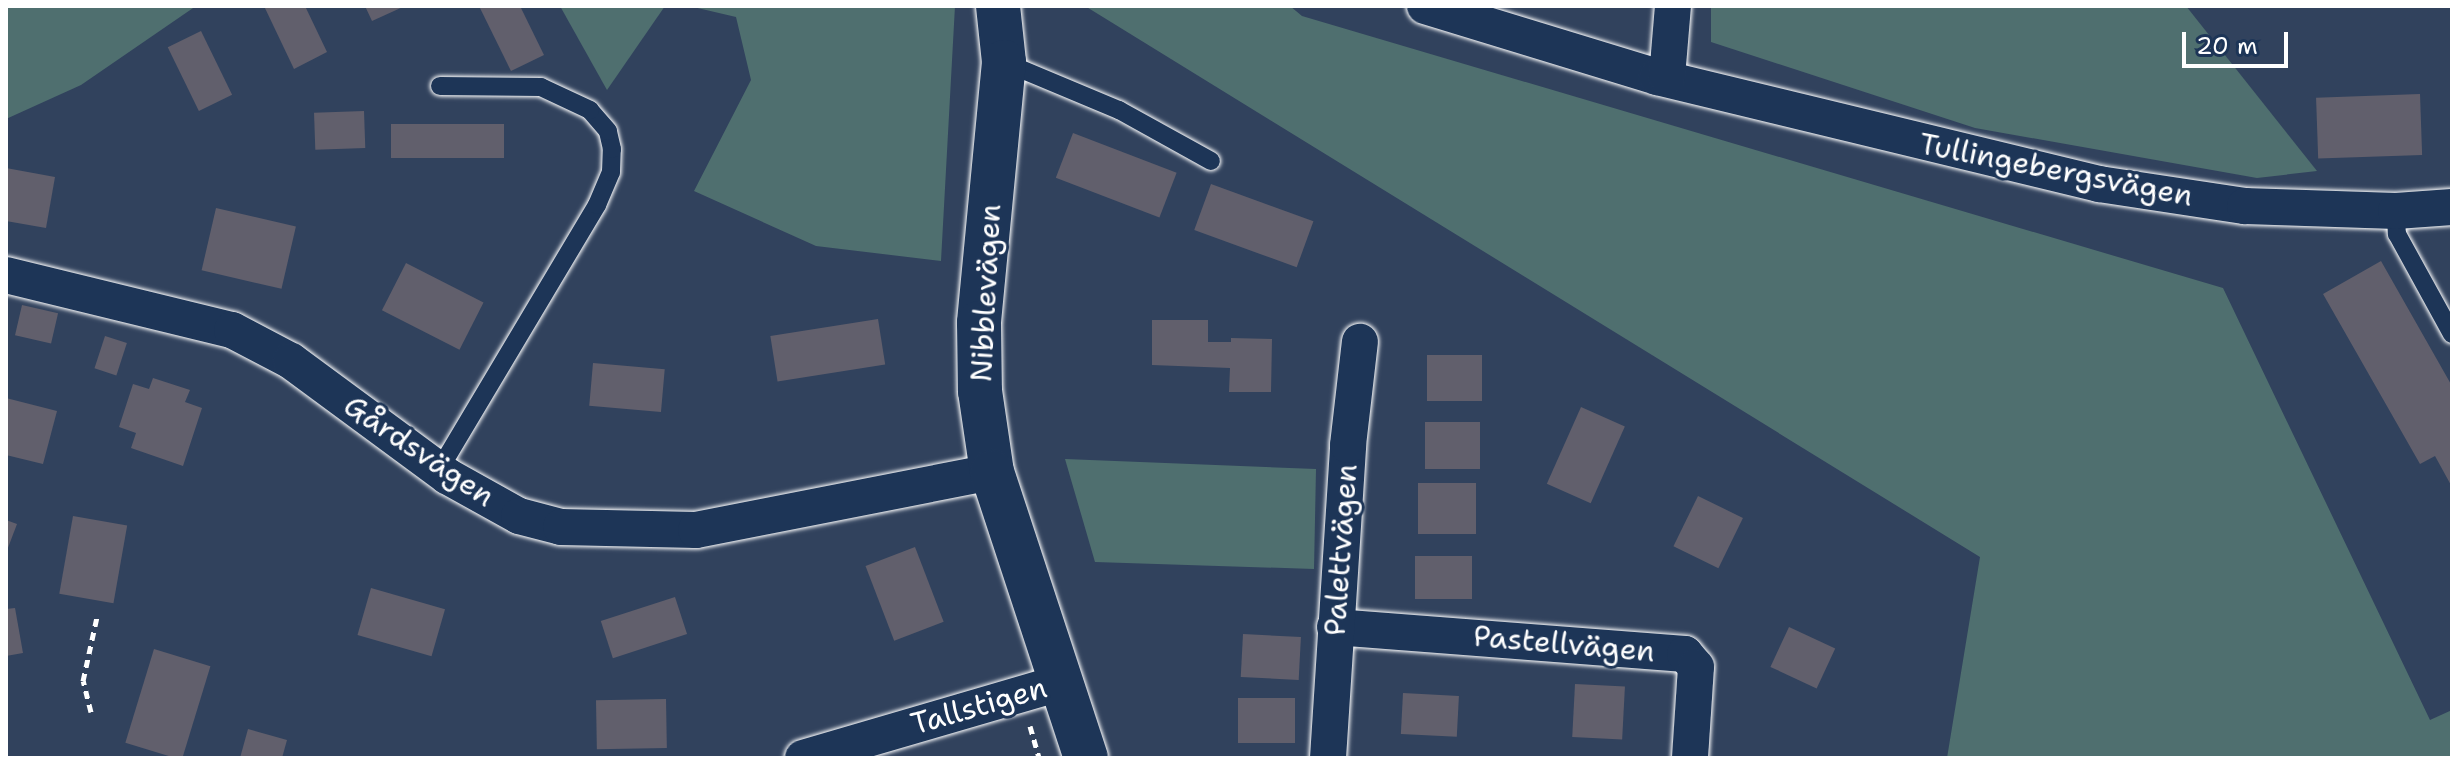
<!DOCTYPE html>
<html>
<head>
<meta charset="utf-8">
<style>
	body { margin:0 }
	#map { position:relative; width:2458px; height:764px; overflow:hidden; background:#31425d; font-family:"Shantell Sans",sans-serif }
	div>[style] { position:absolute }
	.green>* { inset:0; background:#4f6f6f }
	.building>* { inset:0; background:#615f6c; transform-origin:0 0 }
	.path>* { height:5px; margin-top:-2.5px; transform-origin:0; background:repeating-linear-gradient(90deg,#fff 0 8px,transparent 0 14px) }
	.roads { filter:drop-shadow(0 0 2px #fff) drop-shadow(0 0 2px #fff) }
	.service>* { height:18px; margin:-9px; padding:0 9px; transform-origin:9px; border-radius:9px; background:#1d3557 }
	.minor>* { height:36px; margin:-18px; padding:0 18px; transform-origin:18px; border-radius:18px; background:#1d3557 }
	.tertiary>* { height:44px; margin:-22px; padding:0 22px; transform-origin:22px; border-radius:22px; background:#1d3557 }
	span { translate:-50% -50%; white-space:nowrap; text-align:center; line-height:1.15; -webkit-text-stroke:6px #1d3557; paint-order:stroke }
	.street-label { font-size:30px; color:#fff }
	.frame { position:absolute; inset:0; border:8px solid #fff; pointer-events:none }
	.scale { position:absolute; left:2182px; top:32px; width:106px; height:36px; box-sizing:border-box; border:4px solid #fff; border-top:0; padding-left:10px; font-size:24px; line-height:28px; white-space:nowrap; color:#fff; -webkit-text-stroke:6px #1d3557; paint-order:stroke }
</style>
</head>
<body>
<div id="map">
	<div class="green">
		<i style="clip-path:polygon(6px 6px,196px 6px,81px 85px,6px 119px)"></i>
		<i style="clip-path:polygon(560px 6px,665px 6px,607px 90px)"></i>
		<i style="clip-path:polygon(689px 6px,955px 6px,941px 261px,816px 246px,694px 191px,751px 80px,736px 17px)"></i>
		<i style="clip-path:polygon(1085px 6px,1290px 6px,1302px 16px,2223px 288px,2430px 720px,2452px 710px,2452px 758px,1947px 758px,1980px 557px)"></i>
		<i style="clip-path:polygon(1711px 6px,2186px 6px,2317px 171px,2257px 178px,1975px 128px,1711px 42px)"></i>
		<i style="clip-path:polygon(1065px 459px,1316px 469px,1314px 569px,1095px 562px)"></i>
	</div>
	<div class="building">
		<i style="clip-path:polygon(264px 6px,305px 6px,327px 52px,294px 69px)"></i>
		<i style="clip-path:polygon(365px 6px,405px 6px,372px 21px)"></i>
		<i style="clip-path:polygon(479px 6px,520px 6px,544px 55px,511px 71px)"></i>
		<i style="left:201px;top:31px;width:71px;height:37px;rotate:64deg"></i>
		<i style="left:2420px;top:94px;width:61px;height:104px;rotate:88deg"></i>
		<i style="left:364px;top:111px;width:37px;height:50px;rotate:88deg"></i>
		<i style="left:391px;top:124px;width:113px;height:34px"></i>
		<i style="left:1073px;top:133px;width:111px;height:48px;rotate:21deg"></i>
		<i style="clip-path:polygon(6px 168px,55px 177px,46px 228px,6px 221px)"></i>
		<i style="left:1211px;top:184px;width:109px;height:49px;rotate:20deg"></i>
		<i style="left:216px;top:208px;width:82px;height:64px;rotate:13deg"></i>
		<i style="clip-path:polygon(2381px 261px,2452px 386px,2452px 487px,2435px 456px,2420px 464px,2323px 294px)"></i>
		<i style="left:406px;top:263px;width:87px;height:53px;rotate:27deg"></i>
		<i style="left:22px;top:305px;width:37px;height:31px;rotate:13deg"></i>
		<i style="left:878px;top:319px;width:46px;height:109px;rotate:81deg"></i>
		<i style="clip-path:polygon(1152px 320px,1208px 320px,1208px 342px,1231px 342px,1231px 338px,1272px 339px,1271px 392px,1229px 392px,1230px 368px,1152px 365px)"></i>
		<i style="left:105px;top:336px;width:23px;height:34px;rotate:18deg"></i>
		<i style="left:1427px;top:355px;width:55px;height:46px"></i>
		<i style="left:593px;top:363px;width:72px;height:43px;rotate:5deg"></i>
		<i style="clip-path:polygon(153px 378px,190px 390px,185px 402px,202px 408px,183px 466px,131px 448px,136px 433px,119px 427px,133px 384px,149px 389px)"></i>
		<i style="clip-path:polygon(6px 398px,57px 411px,43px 464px,6px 455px)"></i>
		<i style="left:1581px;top:407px;width:48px;height:84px;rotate:24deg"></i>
		<i style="left:1425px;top:422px;width:55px;height:47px"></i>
		<i style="left:1418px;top:483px;width:58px;height:51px"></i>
		<i style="left:1698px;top:496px;width:50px;height:56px;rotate:26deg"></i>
		<i style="left:73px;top:516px;width:55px;height:79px;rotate:10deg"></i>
		<i style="clip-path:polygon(6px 520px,17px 524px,6px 553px)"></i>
		<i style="left:915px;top:547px;width:80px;height:53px;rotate:69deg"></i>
		<i style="left:1415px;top:556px;width:57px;height:43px"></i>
		<i style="left:371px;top:588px;width:77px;height:49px;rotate:16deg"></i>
		<i style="left:675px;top:597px;width:39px;height:78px;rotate:72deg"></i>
		<i style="clip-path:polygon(15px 608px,23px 653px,6px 656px,6px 609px)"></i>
		<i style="left:1789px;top:627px;width:51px;height:44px;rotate:25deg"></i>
		<i style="left:1243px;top:634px;width:58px;height:43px;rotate:3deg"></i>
		<i style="left:154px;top:649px;width:59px;height:98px;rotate:17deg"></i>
		<i style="left:1575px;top:684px;width:50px;height:53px;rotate:3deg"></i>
		<i style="left:1403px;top:693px;width:56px;height:41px;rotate:3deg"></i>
		<i style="left:1238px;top:698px;width:57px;height:45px"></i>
		<i style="left:666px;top:699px;width:49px;height:70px;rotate:89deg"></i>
		<i style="clip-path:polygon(248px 729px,287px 740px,282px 758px,240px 758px)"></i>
	</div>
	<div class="path">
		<i style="left:91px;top:712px;width:32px;rotate:-104deg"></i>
		<i style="left:83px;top:681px;width:66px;rotate:-77.7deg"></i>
		<i style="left:1030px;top:726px;width:33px;rotate:74deg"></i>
	</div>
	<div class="roads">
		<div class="service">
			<i style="left:1004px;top:62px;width:125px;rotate:22.7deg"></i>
			<i style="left:1119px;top:110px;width:105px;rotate:29deg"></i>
			<i style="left:2396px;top:211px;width:23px;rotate:88deg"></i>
			<i style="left:2397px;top:234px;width:114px;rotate:61.2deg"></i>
			<i style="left:439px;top:470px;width:309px;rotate:-59.2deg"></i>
			<i style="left:597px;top:205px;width:36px;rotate:-67deg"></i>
			<i style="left:611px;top:172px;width:23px;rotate:-88deg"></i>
			<i style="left:612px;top:149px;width:18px;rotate:-103deg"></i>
			<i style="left:608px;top:131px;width:28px;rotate:-131deg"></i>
			<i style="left:590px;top:110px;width:54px;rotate:-154.9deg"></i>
			<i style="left:541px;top:87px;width:101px;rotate:-179.4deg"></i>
		</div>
		<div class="minor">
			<i style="left:1425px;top:6px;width:243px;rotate:17deg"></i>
			<i style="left:1657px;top:77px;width:455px;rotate:13.6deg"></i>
			<i style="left:2099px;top:184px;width:148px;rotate:8.6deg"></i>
			<i style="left:2245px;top:206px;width:151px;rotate:1.9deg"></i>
			<i style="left:2396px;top:211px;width:56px;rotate:-4.1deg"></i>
			<i style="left:1667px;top:77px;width:71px;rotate:-85.2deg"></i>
			<i style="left:6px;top:275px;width:233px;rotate:13.7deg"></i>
			<i style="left:232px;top:330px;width:67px;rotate:27.7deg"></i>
			<i style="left:291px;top:361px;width:194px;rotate:36.4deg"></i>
			<i style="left:447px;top:476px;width:82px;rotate:29.1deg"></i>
			<i style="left:519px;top:516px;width:43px;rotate:14.7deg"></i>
			<i style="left:561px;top:527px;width:135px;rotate:1.3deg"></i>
			<i style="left:696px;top:530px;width:302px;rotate:-11.1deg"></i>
			<i style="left:1335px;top:627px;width:351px;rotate:4.4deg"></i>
			<i style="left:1685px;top:654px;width:17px;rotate:50deg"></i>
			<i style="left:1696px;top:667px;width:91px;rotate:93.8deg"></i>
			<i style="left:803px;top:758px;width:271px;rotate:-16.3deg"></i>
			<i style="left:1328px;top:758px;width:314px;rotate:-86.3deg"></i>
			<i style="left:1348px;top:445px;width:104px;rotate:-83.4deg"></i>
		</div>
		<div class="tertiary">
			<i style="left:998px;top:6px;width:56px;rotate:83.9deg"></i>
			<i style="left:1004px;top:62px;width:262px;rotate:95.5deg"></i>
			<i style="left:979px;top:323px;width:68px;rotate:89.2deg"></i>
			<i style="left:980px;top:391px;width:82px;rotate:81.6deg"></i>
			<i style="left:992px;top:472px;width:301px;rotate:71.8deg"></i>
		</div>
	</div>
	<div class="street-label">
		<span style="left:2056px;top:170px;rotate:11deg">Tullingebergsvägen</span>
		<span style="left:986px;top:293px;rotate:-87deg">Nibblevägen</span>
		<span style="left:419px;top:451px;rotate:34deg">Gårdsvägen</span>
		<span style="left:1341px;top:550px;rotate:-86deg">Palettvägen</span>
		<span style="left:1564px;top:644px;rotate:5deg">Pastellvägen</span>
		<span style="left:979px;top:706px;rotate:-16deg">Tallstigen</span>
	</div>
	<div class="frame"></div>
	<div class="scale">20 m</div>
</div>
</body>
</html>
